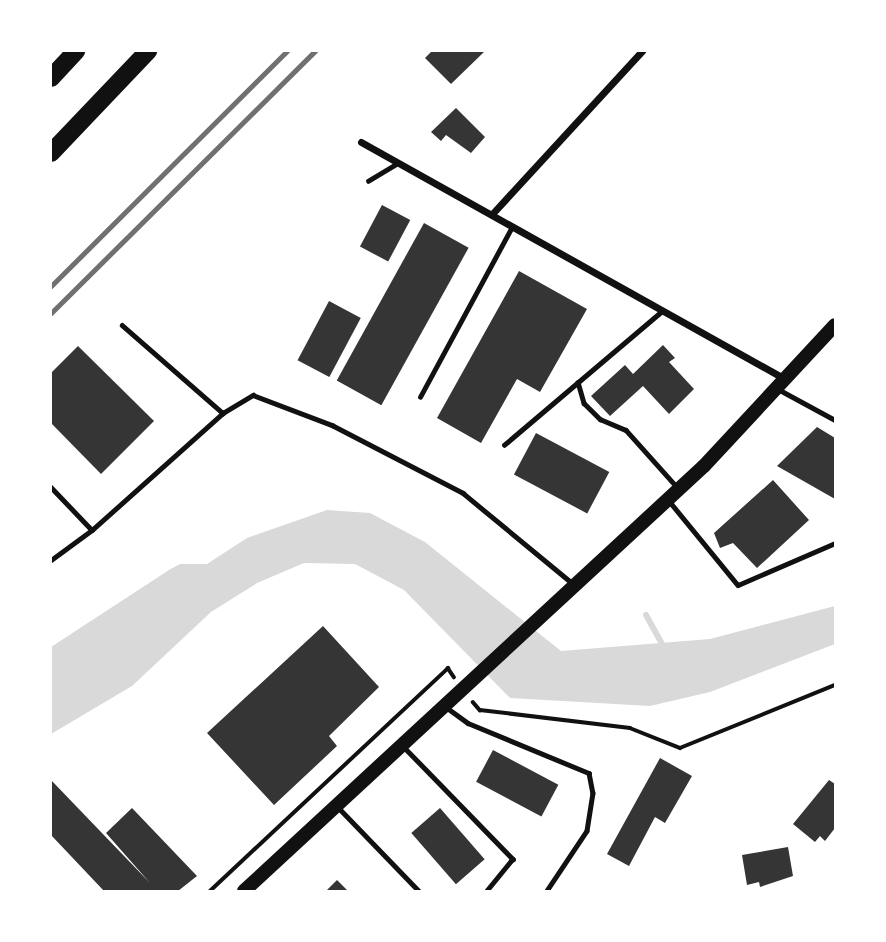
<!DOCTYPE html>
<html>
<head>
<meta charset="utf-8">
<style>
	body { margin:0 }
	#map { position:relative; width:886px; height:942px; overflow:hidden; background:#fff; font-family:"Roboto Condensed",sans-serif }
	div>[style] { position:absolute }
	.water>* { inset:0; background:#d9d9d9 }
	.stream>* { height:6px; margin:-3px; padding:0 3px; transform-origin:3px; border-radius:3px; background:#d9d9d9 }
	.building>* { inset:0; background:#353535; transform-origin:0 0 }
	.path>* { height:3.5px; margin:-1.75px; padding:0 1.75px; transform-origin:1.75px; border-radius:1.75px; background:#111 }
	.service>* { height:4.5px; margin:-2.25px; padding:0 2.25px; transform-origin:2.25px; border-radius:2.25px; background:#111 }
	.minor>* { height:7px; margin:-3.5px; padding:0 3.5px; transform-origin:3.5px; border-radius:3.5px; background:#111 }
	.secondary>* { height:14px; margin:-7px; padding:0 7px; transform-origin:7px; border-radius:7px; background:#111 }
	.motorway>* { height:18px; margin:-9px; padding:0 9px; transform-origin:9px; border-radius:9px; background:#111 }
	.rail>* { height:5px; margin:-2.5px; padding:0 2.5px; transform-origin:2.5px; border-radius:2.5px; background:#707070 }
	span { translate:-50% -50%; white-space:nowrap; text-align:center; line-height:1.15; -webkit-text-stroke:6px #fff; paint-order:stroke }
	.frame { position:absolute; inset:0; border:52px solid #fff; pointer-events:none }
</style>
</head>
<body>
<div id="map">
	<div class="water">
		<i style="clip-path:polygon(327px 510px,370px 513px,425px 542px,561px 651px,710px 639px,835px 606px,835px 644px,710px 692px,650px 706px,510px 698px,404px 590px,355px 564px,304px 563px,257px 583px,211px 612px,132px 686px,51px 734px,51px 647px,169px 570px,180px 564px,207px 564px,247px 538px)"></i>
	</div>
	<div class="stream">
		<i style="left:646px;top:615px;width:39px;rotate:61deg"></i>
	</div>
	<div class="building">
		<i style="clip-path:polygon(432px 51px,485px 51px,451px 84px,425px 58px)"></i>
		<i style="clip-path:polygon(456px 108px,485px 137px,471px 153px,446px 135px,441px 141px,431px 132px)"></i>
		<i style="left:382px;top:205px;width:32px;height:47px;rotate:28deg"></i>
		<i style="left:424px;top:223px;width:51px;height:180px;rotate:29deg"></i>
		<i style="clip-path:polygon(519px 271px,587px 309px,540px 392px,517px 379px,481px 443px,437px 418px)"></i>
		<i style="left:329px;top:301px;width:36px;height:67px;rotate:28deg"></i>
		<i style="clip-path:polygon(663px 345px,675px 358px,669px 362px,694px 389px,669px 414px,643px 386px,610px 416px,591px 396px,625px 365px,633px 374px)"></i>
		<i style="clip-path:polygon(78px 346px,154px 421px,101px 474px,51px 423px,51px 373px)"></i>
		<i style="clip-path:polygon(817px 427px,835px 438px,835px 499px,777px 466px)"></i>
		<i style="left:536px;top:433px;width:83px;height:47px;rotate:28deg"></i>
		<i style="clip-path:polygon(773px 480px,809px 520px,757px 568px,733px 543px,720px 548px,714px 533px)"></i>
		<i style="clip-path:polygon(323px 626px,379px 687px,329px 736px,337px 746px,274px 805px,207px 733px)"></i>
		<i style="left:493px;top:750px;width:74px;height:36px;rotate:28deg"></i>
		<i style="clip-path:polygon(660px 758px,692px 776px,665px 823px,655px 817px,629px 866px,607px 854px)"></i>
		<i style="clip-path:polygon(51px 780px,150px 883px,106px 833px,132px 808px,197px 876px,178px 891px,104px 891px,51px 835px)"></i>
		<i style="clip-path:polygon(829px 780px,835px 784px,835px 828px,825px 841px,820px 836px,815px 842px,793px 824px)"></i>
		<i style="left:440px;top:808px;width:68px;height:38px;rotate:49deg"></i>
		<i style="clip-path:polygon(788px 847px,793px 876px,760px 887px,759px 882px,747px 885px,742px 855px)"></i>
		<i style="clip-path:polygon(337px 880px,348px 891px,326px 891px)"></i>
	</div>
	<div class="path">
		<i style="left:473px;top:702px;width:11px;rotate:49deg"></i>
		<i style="left:480px;top:710px;width:151px;rotate:6.8deg"></i>
		<i style="left:630px;top:728px;width:54px;rotate:21.8deg"></i>
		<i style="left:680px;top:748px;width:167px;rotate:-22.1deg"></i>
		<i style="left:210px;top:891px;width:326px;rotate:-43.1deg"></i>
		<i style="left:448px;top:668px;width:11px;rotate:56deg"></i>
	</div>
	<div class="service">
		<i style="left:368px;top:181px;width:35px;rotate:-31deg"></i>
		<i style="left:122px;top:325px;width:134px;rotate:41.1deg"></i>
		<i style="left:578px;top:382px;width:22px;rotate:74deg"></i>
		<i style="left:584px;top:403px;width:23px;rotate:45deg"></i>
		<i style="left:600px;top:419px;width:28px;rotate:23deg"></i>
		<i style="left:626px;top:430px;width:75px;rotate:48.2deg"></i>
		<i style="left:778px;top:389px;width:65px;rotate:28.5deg"></i>
		<i style="left:420px;top:397px;width:193px;rotate:-61.6deg"></i>
		<i style="left:504px;top:445px;width:207px;rotate:-40.3deg"></i>
		<i style="left:51px;top:487px;width:59px;rotate:46.4deg"></i>
		<i style="left:92px;top:530px;width:176px;rotate:-41.8deg"></i>
		<i style="left:223px;top:413px;width:35px;rotate:-31deg"></i>
		<i style="left:253px;top:395px;width:85px;rotate:20.8deg"></i>
		<i style="left:332px;top:425px;width:148px;rotate:27.4deg"></i>
		<i style="left:463px;top:493px;width:141px;rotate:39.5deg"></i>
		<i style="left:670px;top:502px;width:107px;rotate:50.7deg"></i>
		<i style="left:738px;top:585px;width:106px;rotate:-23.4deg"></i>
		<i style="left:51px;top:560px;width:51px;rotate:-36.2deg"></i>
		<i style="left:446px;top:707px;width:27px;rotate:36deg"></i>
		<i style="left:468px;top:723px;width:131px;rotate:22.5deg"></i>
		<i style="left:589px;top:773px;width:20px;rotate:79deg"></i>
		<i style="left:593px;top:793px;width:38px;rotate:99deg"></i>
		<i style="left:587px;top:831px;width:72px;rotate:123.7deg"></i>
		<i style="left:403px;top:746px;width:158px;rotate:45.8deg"></i>
		<i style="left:513px;top:859px;width:41px;rotate:129.1deg"></i>
		<i style="left:337px;top:806px;width:118px;rotate:46deg"></i>
	</div>
	<div class="minor">
		<i style="left:361px;top:142px;width:486px;rotate:29.2deg"></i>
		<i style="left:492px;top:214px;width:222px;rotate:-47.4deg"></i>
	</div>
	<div class="secondary">
		<i style="left:244px;top:891px;width:626px;rotate:-42.74deg"></i>
		<i style="left:704px;top:466px;width:192px;rotate:-47.1deg"></i>
	</div>
	<div class="motorway">
		<i style="left:51px;top:78px;width:37px;rotate:-47deg"></i>
		<i style="left:51px;top:153px;width:141px;rotate:-46.4deg"></i>
	</div>
	<div class="rail">
		<i style="left:51px;top:286px;width:333px;rotate:-44.9deg"></i>
		<i style="left:51px;top:313px;width:372px;rotate:-44.8deg"></i>
	</div>
	<div class="frame"></div>
</div>
</body>
</html>
